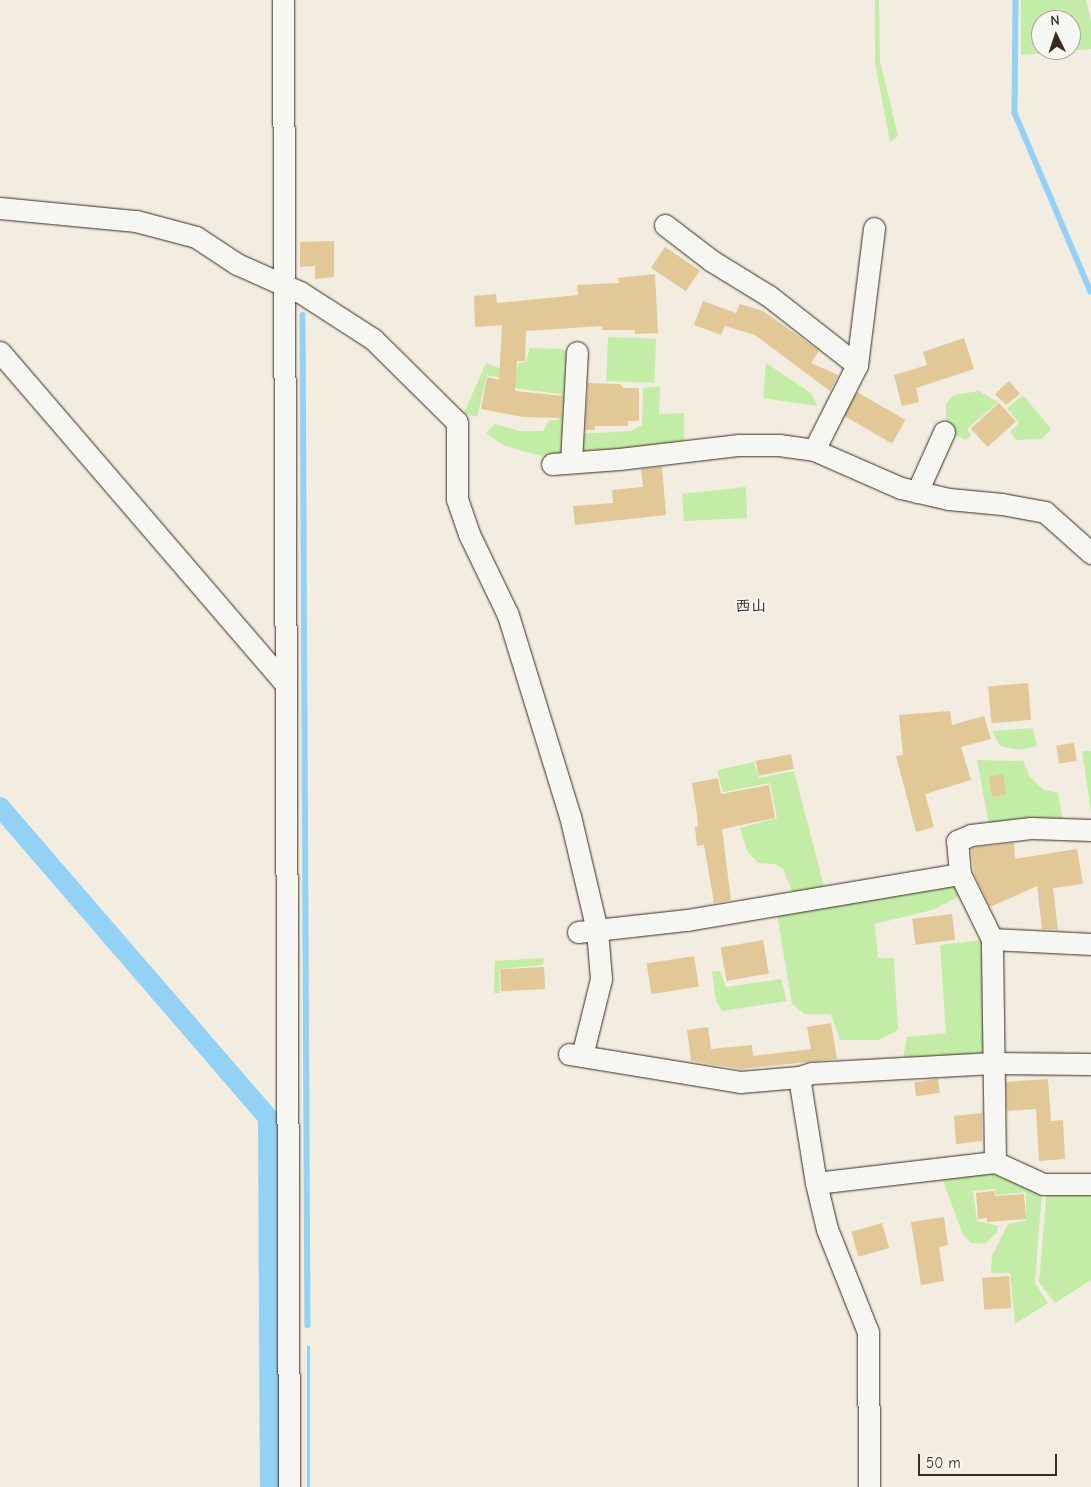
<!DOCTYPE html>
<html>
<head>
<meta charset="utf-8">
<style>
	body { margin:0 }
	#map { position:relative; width:1091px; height:1487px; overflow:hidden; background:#f2ede0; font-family:"Comic Neue","Klee One",sans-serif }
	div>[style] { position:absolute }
	.green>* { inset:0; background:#c3eca7; transform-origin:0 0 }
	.water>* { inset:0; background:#93d2f4; transform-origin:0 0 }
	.stream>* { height:5.5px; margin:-2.75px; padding:0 2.75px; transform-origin:2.75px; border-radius:2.75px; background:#93d2f4 }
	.canal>* { height:20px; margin:-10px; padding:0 10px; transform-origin:10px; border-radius:10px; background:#93d2f4 }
	.building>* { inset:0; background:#e2c797; transform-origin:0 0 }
	.roads { filter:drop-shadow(0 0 1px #3b2a1e) drop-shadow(0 0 1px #3b2a1e) }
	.minor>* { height:21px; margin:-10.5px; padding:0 10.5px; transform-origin:10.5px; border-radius:10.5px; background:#f6f6f2 }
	span { translate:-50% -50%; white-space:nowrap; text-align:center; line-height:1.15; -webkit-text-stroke:4px #f6f6f2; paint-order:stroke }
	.neighbourhood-label { font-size:16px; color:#3b2a1e; font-weight:700 }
	.north { position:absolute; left:1031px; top:10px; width:50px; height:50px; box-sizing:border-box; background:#f6f6f2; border:1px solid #aba49d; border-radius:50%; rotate:356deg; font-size:14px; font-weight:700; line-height:20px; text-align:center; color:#3b2a1e }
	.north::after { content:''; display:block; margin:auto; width:18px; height:22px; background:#3b2a1e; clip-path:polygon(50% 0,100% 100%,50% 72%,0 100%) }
	.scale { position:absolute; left:918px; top:1454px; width:139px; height:22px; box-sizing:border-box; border:2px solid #3b2a1e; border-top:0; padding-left:6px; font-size:15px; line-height:18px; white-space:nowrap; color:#3b2a1e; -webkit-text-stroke:4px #f6f6f2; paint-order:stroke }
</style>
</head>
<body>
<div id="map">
	<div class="green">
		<i style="clip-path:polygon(875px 0,879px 0,880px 61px,898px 136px,890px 142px,875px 62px)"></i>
		<i style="clip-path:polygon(evenodd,1021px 0,1086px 0,1091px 22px,1091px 49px,1021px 55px,1021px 0,1041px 20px,1071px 20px,1071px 50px,1041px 50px,1041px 20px)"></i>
		<i style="left:608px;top:337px;width:48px;height:44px;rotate:2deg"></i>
		<i style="clip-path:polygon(530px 348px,562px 349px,569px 352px,564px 456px,546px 457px,522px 451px,503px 445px,486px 433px,495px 424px,520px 431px,543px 431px,549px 420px,558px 420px,561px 394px,505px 387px,505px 379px,487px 375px,477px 417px,464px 413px,486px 363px,499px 368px,518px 367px,518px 363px,526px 362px)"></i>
		<i style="clip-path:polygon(766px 363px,812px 394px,817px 406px,763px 398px)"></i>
		<i style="clip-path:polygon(660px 386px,659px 414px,684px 413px,684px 445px,575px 457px,577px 434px,630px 431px,642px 425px,643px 388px)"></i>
		<i style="clip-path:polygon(979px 391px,998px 402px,967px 429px,971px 436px,966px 440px,952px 433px,946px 424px,946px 403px,954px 395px)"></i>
		<i style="clip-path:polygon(1023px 395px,1051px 429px,1042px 439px,1016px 440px,1010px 432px,1019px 423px,1007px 408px)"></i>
		<i style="clip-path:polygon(746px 487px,747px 518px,684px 521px,682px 494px)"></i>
		<i style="clip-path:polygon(1033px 728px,1037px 746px,1019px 750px,1000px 746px,992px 731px)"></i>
		<i style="clip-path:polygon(1082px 751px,1091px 751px,1091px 812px)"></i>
		<i style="clip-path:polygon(977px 760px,1023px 761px,1030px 777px,1044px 790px,1058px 793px,1063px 821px,989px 825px)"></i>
		<i style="clip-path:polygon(754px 762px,759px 778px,794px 771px,825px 890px,793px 894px,783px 869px,775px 864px,758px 863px,747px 851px,740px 828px,777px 818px,770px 783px,723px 792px,717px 770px)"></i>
		<i style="clip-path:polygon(954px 880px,960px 896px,932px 910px,875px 924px,878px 958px,894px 958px,898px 1030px,878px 1040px,840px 1040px,831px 1014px,805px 1014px,792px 1004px,777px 915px)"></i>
		<i style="clip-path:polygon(981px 940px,986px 1060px,902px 1064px,907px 1037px,946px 1033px,940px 945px)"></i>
		<i style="clip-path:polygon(544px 958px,543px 965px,499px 969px,500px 993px,494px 993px,495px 961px)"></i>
		<i style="clip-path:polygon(712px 971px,720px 971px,726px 987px,781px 979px,787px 1001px,722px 1011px,716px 1001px)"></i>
		<i style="clip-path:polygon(991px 1167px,1042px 1190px,1035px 1283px,1048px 1303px,1015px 1324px,1010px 1273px,991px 1273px,992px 1256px,1008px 1224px,1026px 1220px,1026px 1192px,996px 1195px,994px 1189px,973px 1191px,977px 1221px,998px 1226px,997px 1232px,985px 1244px,971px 1243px,963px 1235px,941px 1175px)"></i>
		<i style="clip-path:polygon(1091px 1188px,1091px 1280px,1055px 1303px,1039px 1282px,1047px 1189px)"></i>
	</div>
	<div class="water">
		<i style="left:310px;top:1346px;width:141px;height:3px;rotate:90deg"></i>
	</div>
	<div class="stream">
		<i style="left:1016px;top:0;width:113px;rotate:90.5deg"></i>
		<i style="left:1015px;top:113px;width:194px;rotate:67deg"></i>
		<i style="left:303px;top:315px;width:1010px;rotate:89.72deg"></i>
	</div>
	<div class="canal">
		<i style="left:0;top:807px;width:411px;rotate:49.2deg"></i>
		<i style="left:268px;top:1118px;width:369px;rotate:89.7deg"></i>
	</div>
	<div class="building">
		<i style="clip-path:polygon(334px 241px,334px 277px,315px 279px,315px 266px,300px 267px,300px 242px)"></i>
		<i style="left:665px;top:247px;width:42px;height:25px;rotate:34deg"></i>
		<i style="clip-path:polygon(655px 274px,658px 333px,635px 334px,635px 330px,602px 330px,602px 326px,526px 331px,525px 361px,517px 361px,515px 391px,562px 396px,561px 418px,523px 417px,481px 409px,487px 377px,499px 380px,502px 325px,475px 327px,474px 296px,496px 294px,497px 303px,578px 295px,577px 285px,619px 283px,618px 278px)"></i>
		<i style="clip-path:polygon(703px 301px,736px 313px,740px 304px,763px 311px,811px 345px,819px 351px,811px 363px,838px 375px,830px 391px,755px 335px,725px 326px,721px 335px,694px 325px)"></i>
		<i style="clip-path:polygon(964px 338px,974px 369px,916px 388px,919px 402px,902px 406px,894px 375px,927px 365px,923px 352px)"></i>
		<i style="clip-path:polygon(1009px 381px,1020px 394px,1006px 405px,995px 394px)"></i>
		<i style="clip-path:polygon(588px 383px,620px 384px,623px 388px,639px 388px,639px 421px,628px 421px,628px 426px,595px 426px,595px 430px,585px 430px)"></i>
		<i style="left:857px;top:392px;width:56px;height:27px;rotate:30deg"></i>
		<i style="left:999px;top:403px;width:25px;height:38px;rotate:48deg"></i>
		<i style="clip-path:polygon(662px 467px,666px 515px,575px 525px,573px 506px,613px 503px,612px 490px,643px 487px,641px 469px)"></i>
		<i style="left:1028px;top:683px;width:37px;height:40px;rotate:85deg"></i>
		<i style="clip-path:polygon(950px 711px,952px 725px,984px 716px,991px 739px,961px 747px,971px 780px,925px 794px,934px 827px,916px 832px,896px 756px,903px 755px,899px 715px)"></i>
		<i style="left:1074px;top:743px;width:18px;height:18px;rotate:81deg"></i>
		<i style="left:791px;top:754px;width:15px;height:36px;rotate:79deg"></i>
		<i style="left:1003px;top:774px;width:21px;height:14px;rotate:82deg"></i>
		<i style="clip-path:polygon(718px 778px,721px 794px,769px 785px,775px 818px,722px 829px,731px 900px,714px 903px,704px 845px,697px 846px,695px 827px,698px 827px,697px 815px,692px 783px)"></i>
		<i style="clip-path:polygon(1014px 843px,1015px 859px,1077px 849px,1083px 884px,1053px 888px,1058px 930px,1042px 929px,1037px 886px,990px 907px,974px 874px,971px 848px)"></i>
		<i style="left:952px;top:914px;width:26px;height:40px;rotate:83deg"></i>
		<i style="left:763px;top:940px;width:34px;height:43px;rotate:80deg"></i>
		<i style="left:694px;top:956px;width:31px;height:48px;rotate:81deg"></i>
		<i style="left:544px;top:967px;width:22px;height:44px;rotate:87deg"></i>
		<i style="clip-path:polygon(831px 1023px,837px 1059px,740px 1069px,691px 1061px,687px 1030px,708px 1027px,711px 1049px,752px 1045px,753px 1056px,811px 1049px,807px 1027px)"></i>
		<i style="left:938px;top:1079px;width:14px;height:24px;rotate:82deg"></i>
		<i style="clip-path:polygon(1048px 1079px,1051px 1121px,1063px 1120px,1065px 1159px,1039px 1161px,1036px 1109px,1007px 1111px,1006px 1082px)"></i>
		<i style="clip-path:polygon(982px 1113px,982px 1141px,956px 1144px,954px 1116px)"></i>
		<i style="clip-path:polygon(994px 1191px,995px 1196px,1024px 1194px,1026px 1219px,987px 1222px,987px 1218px,978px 1219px,976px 1193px)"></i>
		<i style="clip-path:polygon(944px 1217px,948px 1245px,939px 1247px,944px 1281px,921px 1285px,911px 1222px)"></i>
		<i style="left:882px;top:1223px;width:26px;height:32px;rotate:74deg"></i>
		<i style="left:1009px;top:1276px;width:32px;height:27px;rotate:86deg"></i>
	</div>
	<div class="roads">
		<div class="minor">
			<i style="left:283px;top:0;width:1487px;rotate:89.77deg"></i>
			<i style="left:0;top:208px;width:137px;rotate:5.5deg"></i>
			<i style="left:136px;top:221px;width:62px;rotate:14.9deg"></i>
			<i style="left:196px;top:237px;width:49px;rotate:33.4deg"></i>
			<i style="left:237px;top:264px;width:69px;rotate:24deg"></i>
			<i style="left:300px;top:292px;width:87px;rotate:32.8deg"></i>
			<i style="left:373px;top:339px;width:118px;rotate:44.7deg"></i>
			<i style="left:457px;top:422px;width:77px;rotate:90deg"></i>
			<i style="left:457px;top:499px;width:37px;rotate:71deg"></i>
			<i style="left:469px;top:534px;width:90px;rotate:64.3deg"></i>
			<i style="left:508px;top:615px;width:210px;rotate:72.9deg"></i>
			<i style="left:570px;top:816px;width:117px;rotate:76.7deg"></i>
			<i style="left:597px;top:930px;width:49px;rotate:85.3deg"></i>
			<i style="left:601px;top:979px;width:79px;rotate:103.9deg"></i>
			<i style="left:665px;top:225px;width:59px;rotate:37.5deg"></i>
			<i style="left:712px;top:261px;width:67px;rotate:31.6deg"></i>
			<i style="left:769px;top:296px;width:112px;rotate:38.1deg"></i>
			<i style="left:0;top:352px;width:437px;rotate:49.3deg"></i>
			<i style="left:814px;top:450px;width:95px;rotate:-63.2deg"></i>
			<i style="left:857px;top:365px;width:138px;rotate:-82.9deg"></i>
			<i style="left:571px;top:462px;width:110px;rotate:-86.9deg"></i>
			<i style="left:552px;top:464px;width:67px;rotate:-4.3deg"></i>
			<i style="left:619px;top:459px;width:121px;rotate:-6.7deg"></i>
			<i style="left:739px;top:445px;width:40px"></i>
			<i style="left:779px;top:445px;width:35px;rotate:8deg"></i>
			<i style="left:814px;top:450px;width:95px;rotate:23.6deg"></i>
			<i style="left:901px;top:488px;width:49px;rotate:12.9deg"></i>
			<i style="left:949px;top:499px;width:53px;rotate:5.4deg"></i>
			<i style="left:1002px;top:504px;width:44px;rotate:10.5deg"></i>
			<i style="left:1045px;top:512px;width:62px;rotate:41.7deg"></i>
			<i style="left:917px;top:492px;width:66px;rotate:-65.8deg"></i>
			<i style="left:578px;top:932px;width:110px;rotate:-6.3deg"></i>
			<i style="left:687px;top:920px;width:277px;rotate:-9.6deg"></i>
			<i style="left:992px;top:939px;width:99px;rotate:2.9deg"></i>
			<i style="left:569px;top:1054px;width:173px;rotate:9.3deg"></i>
			<i style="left:740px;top:1082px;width:59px;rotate:-4.8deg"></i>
			<i style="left:799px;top:1077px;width:107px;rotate:80.9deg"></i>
			<i style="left:816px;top:1183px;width:47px;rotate:76.6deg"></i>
			<i style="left:827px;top:1229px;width:111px;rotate:68.3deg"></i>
			<i style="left:868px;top:1332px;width:155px;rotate:89.6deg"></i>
			<i style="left:799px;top:1077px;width:14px;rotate:-17deg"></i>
			<i style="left:812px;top:1073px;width:181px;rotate:-3.2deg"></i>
			<i style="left:993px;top:1063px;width:98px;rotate:0.6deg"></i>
			<i style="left:995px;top:1162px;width:223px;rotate:-90.8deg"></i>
			<i style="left:992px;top:939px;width:72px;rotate:-116.2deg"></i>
			<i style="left:960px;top:874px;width:33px;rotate:-95deg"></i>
			<i style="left:957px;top:841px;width:15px;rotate:-23deg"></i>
			<i style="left:971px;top:835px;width:60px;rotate:-6.7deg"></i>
			<i style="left:1031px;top:828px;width:60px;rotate:1.9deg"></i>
			<i style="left:816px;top:1183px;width:180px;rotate:-6.7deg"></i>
			<i style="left:995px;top:1162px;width:53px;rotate:24.6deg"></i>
			<i style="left:1043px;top:1184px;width:48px"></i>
		</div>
	</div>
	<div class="neighbourhood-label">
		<span style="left:751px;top:606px">西山</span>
	</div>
	<div class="north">N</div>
	<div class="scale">50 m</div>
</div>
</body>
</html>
